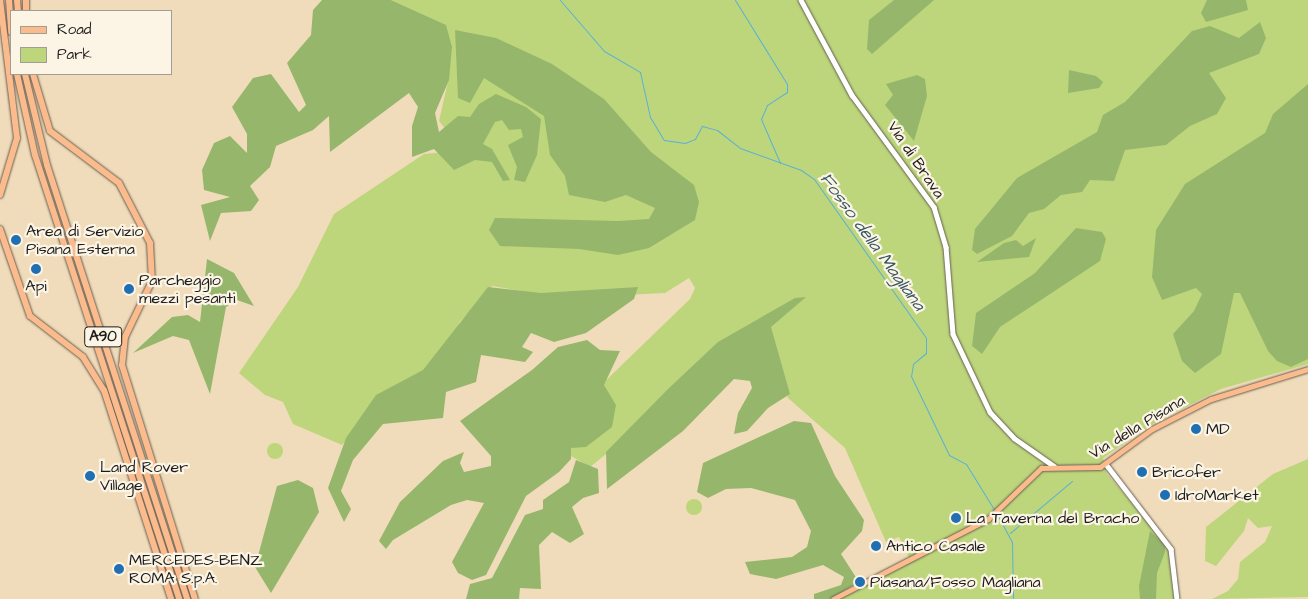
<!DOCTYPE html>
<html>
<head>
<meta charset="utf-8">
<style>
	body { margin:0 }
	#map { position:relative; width:1308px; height:599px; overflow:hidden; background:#f0dcba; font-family:"Architects Daughter",sans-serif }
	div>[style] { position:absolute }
	.green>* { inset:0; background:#bdd67b }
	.round { border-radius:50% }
	.forest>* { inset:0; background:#96b76b }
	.stream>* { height:1px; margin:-0.5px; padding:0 0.5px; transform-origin:0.5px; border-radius:0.5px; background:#5ab0d6 }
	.roads { filter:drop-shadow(0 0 1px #665f53) drop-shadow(0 0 1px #665f53) }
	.minor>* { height:4.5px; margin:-2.25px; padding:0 2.25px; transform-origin:2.25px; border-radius:2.25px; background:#fff }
	.major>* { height:5px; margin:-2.5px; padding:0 2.5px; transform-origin:2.5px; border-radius:2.5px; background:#fbbb8c }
	.highway>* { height:6px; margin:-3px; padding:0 3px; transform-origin:3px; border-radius:3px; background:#fbbb8c }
	.dots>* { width:14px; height:14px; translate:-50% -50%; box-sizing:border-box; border:2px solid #fcf5e5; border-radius:50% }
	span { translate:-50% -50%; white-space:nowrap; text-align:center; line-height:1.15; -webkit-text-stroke:4.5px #fcf5e5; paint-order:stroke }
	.shield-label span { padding:1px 4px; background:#fcf5e5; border:1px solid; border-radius:4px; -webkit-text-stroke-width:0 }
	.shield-label { font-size:15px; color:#1c1c1c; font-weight:700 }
	.street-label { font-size:16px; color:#1c1c1c }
	.poi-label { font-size:16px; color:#1c1c1c }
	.left { translate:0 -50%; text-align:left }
	.water-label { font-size:18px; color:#355766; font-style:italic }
	.legend { position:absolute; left:10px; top:10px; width:162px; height:65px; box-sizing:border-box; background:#fcf5e5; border:1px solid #a29e95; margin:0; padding:6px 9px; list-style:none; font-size:15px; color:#1c1c1c }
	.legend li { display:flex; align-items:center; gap:10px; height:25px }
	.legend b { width:25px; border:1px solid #a29e95 }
</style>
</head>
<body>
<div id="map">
	<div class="green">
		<i style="clip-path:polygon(391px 0,1308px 0,1308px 364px,1221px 389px,1154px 423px,1103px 458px,1107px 474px,1163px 539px,1173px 560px,1175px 599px,839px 599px,910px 560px,899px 537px,886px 542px,845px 448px,788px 398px,763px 328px,590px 467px,559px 449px,597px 389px,690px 299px,695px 288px,689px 278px,665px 293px,564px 298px,492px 286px,459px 323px,452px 364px,368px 415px,342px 445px,293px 424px,283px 402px,265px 395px,239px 373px,298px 287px,334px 214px,424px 154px,445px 152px,450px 135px,439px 121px,449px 77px,430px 18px)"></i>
		<i class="round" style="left:267px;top:443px;width:16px;height:16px"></i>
		<i style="clip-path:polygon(1308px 459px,1308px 597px,1212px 599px,1228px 591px,1238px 579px,1240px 562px,1265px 542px,1272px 526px,1258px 528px,1248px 518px,1244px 531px,1216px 566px,1205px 561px,1206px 527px,1273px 474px)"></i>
		<i class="round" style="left:686px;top:499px;width:16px;height:16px"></i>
	</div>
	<div class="forest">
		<i style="clip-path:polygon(322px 0,391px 0,446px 25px,452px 47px,449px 80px,435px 113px,439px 132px,458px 116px,470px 117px,479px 104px,496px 94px,526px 107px,541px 119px,537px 155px,525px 182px,514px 180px,517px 167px,508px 145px,523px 137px,521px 129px,509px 130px,502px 120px,495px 122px,483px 144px,492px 149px,510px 180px,503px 181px,492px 162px,475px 160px,454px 170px,434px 149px,412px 157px,412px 126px,418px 107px,409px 93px,330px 152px,329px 116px,313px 130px,276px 146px,270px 167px,250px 186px,259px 200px,251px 211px,221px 213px,210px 241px,201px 205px,230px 197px,204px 190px,202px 170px,214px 143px,230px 136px,247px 153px,247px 134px,232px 107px,253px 78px,271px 74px,299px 112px,306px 105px,287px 63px,311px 35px,313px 10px)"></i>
		<i style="clip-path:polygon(894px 0,934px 0,872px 54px,867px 49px,869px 20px)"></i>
		<i style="clip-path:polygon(1207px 0,1246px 0,1248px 10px,1206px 22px,1201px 13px)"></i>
		<i style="clip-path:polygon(1260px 22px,1266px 38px,1259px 54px,1209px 73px,1226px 98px,1217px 114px,1190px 126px,1166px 145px,1125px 150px,1114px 181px,1090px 180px,1082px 192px,1061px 195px,1044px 209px,1029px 213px,1012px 236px,977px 254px,972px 250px,975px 229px,1017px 178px,1097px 132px,1103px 115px,1125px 102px,1192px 31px,1210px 26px,1239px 38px)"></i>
		<i style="clip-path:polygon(455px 30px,496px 38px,552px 64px,604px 99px,651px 152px,694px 185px,699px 202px,695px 220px,649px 248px,618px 255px,579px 249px,500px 246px,489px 230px,495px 218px,618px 221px,649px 219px,655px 208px,626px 195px,605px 202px,569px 195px,565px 176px,550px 155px,544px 116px,484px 78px,470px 103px,458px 98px)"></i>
		<i style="clip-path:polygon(1069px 70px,1096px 76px,1103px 82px,1099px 88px,1068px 93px)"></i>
		<i style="clip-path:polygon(917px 75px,925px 79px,927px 96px,914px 141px,885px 105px,893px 95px,886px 84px)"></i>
		<i style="clip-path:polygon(1308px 84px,1308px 359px,1291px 367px,1277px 361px,1268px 351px,1240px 293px,1234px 293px,1221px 354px,1195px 373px,1182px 361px,1173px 334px,1194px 311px,1202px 294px,1196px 288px,1162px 300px,1152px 277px,1156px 230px,1185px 184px,1265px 133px,1273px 114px)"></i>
		<i style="clip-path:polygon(1076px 228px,1102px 232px,1106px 239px,1100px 261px,1000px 327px,982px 354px,972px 346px,976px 313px,1035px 273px)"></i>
		<i style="clip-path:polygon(1036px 238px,1029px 257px,977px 262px,1004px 243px,1016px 240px,1023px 246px)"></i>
		<i style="clip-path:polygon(207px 259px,234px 273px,254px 306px,237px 300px,226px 307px,210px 394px,189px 340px,173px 336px,133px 353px,172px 317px,188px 315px,200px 322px)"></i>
		<i style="clip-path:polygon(488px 287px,541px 293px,638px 287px,634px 299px,586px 333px,554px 342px,531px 333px,522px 347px,533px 352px,525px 362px,481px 355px,476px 382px,446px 392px,443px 418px,383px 424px,353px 460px,341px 491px,351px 509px,344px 522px,328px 488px,346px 438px,376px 395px,423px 370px)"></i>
		<i style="clip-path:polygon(806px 297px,771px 327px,790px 394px,768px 408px,747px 431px,734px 434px,738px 413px,752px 388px,750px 381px,734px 379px,683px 431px,607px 489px,606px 452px,668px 389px,718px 342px,795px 298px)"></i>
		<i style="clip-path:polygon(587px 340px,600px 350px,620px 351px,604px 385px,616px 405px,612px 427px,586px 447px,571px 448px,571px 459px,559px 472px,526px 496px,486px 575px,472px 580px,458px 573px,452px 562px,484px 503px,467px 500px,451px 505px,393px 540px,386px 549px,379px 541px,400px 502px,443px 461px,464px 452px,460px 463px,464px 472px,491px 466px,491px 456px,460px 421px,532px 370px,558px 347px)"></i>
		<i style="clip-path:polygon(794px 421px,811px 423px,835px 476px,864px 520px,862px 531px,841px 554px,859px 582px,830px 599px,814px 599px,814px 594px,841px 585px,844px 577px,823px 565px,776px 579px,750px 574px,745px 562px,792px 557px,807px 547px,811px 531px,795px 500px,751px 488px,726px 489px,708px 498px,697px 492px,703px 463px)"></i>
		<i style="clip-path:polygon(576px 460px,598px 469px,599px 493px,583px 498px,572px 507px,584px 534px,570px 543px,552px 532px,539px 545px,541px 589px,520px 588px,519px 599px,466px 599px,470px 584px,492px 578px,525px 515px,543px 509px,543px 500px,569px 482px)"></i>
		<i style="clip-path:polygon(298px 480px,313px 488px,319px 512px,271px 593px,255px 567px,277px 486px)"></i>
		<i style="clip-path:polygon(1150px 531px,1165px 545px,1165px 552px,1157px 573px,1156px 599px,1140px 599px,1139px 586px)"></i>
	</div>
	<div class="stream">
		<i style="left:560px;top:0;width:67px;rotate:49.2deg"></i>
		<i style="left:604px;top:51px;width:42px;rotate:30.3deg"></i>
		<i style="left:640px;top:72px;width:46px;rotate:77.5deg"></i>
		<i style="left:650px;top:117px;width:27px;rotate:59deg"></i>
		<i style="left:664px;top:140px;width:21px;rotate:8deg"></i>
		<i style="left:685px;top:143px;width:11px;rotate:-22deg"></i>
		<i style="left:695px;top:139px;width:15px;rotate:-62deg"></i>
		<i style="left:702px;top:126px;width:16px;rotate:15deg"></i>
		<i style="left:717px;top:130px;width:29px;rotate:38deg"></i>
		<i style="left:740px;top:148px;width:65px;rotate:19.8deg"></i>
		<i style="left:801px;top:170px;width:16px;rotate:35deg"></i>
		<i style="left:814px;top:179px;width:194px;rotate:54.8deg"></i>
		<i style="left:926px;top:338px;width:15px;rotate:90deg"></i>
		<i style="left:926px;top:353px;width:17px;rotate:140deg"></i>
		<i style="left:913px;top:364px;width:12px;rotate:99deg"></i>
		<i style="left:911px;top:376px;width:88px;rotate:64.3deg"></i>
		<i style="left:949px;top:455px;width:19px;rotate:28deg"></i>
		<i style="left:966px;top:464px;width:55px;rotate:58.3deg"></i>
		<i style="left:735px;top:0;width:99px;rotate:58.2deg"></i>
		<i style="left:787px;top:84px;width:8px;rotate:90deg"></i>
		<i style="left:787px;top:92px;width:24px;rotate:147deg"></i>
		<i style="left:767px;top:105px;width:15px;rotate:113deg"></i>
		<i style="left:761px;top:119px;width:48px;rotate:66.6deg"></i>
		<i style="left:997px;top:514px;width:32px;rotate:62deg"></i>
		<i style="left:1012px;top:542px;width:57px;rotate:89deg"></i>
		<i style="left:1010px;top:533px;width:81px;rotate:-40deg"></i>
	</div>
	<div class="roads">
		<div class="minor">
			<i style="left:801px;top:0;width:108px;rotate:61.8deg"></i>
			<i style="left:852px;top:95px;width:139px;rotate:53.8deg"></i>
			<i style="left:934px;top:207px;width:42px;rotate:73.3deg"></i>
			<i style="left:946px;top:247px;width:87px;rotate:85.4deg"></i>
			<i style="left:953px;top:334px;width:86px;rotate:64.6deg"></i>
			<i style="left:990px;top:412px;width:35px;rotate:47deg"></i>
			<i style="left:1014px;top:438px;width:49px;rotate:35deg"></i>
			<i style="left:1106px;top:464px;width:107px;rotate:52.6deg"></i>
			<i style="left:1171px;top:549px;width:50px;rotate:83.2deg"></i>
		</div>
		<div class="major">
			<i style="left:833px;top:599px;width:174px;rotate:-27.3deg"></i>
			<i style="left:988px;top:519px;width:74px;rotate:-43.9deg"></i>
			<i style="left:1041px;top:468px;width:59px;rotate:-1deg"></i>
			<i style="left:1100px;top:467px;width:64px;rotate:-36.2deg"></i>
			<i style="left:1152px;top:429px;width:66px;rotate:-27deg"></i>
			<i style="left:1211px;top:399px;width:102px;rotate:-17.2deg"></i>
		</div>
		<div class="highway">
			<i style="left:9px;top:0;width:32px;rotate:86deg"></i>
			<i style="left:17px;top:0;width:11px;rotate:85deg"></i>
			<i style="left:26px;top:0;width:11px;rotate:90deg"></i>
			<i style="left:17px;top:74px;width:83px;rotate:77.5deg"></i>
			<i style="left:35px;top:155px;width:467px;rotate:72deg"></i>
			<i style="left:25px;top:74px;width:94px;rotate:76.4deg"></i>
			<i style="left:47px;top:165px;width:456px;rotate:72.1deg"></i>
			<i style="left:33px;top:74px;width:59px;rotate:73.4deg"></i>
			<i style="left:50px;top:131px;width:86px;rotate:37deg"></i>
			<i style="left:119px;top:183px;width:68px;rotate:62.7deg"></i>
			<i style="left:150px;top:243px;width:38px;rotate:87deg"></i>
			<i style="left:152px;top:281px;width:62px;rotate:115.7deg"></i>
			<i style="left:125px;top:337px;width:28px;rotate:96deg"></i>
			<i style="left:122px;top:365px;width:245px;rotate:72.7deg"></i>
			<i style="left:0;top:195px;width:59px;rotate:-73.4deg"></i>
			<i style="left:17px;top:138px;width:139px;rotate:-97deg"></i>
			<i style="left:0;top:229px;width:92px;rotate:71deg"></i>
			<i style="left:30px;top:316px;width:67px;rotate:37.7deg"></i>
			<i style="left:83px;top:357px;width:39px;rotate:58deg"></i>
			<i style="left:104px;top:390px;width:219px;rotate:72.2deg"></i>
		</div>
	</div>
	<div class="dots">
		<i style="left:16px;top:240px;background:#1f6fb2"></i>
		<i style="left:36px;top:269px;background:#1f6fb2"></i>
		<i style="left:129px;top:289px;background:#1f6fb2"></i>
		<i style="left:1196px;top:429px;background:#1f6fb2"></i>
		<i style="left:1142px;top:472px;background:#1f6fb2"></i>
		<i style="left:90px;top:476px;background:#1f6fb2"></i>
		<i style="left:1165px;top:495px;background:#1f6fb2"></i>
		<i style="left:956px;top:518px;background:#1f6fb2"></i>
		<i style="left:876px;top:546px;background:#1f6fb2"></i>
		<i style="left:119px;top:569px;background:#1f6fb2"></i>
		<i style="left:860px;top:582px;background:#1f6fb2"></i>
	</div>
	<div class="shield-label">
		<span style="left:103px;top:337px">A90</span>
	</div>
	<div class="street-label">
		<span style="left:916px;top:160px;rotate:56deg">Via di Brava</span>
		<span style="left:1137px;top:427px;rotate:-31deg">Via della Pisana</span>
	</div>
	<div class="poi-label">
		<span class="left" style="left:26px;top:240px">Area di Servizio<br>Pisana Esterna</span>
		<span class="left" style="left:139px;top:289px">Parcheggio<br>mezzi pesanti</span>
		<span style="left:36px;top:286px">Api</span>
		<span class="left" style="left:1206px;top:429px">MD</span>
		<span class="left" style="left:100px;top:476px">Land Rover<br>Village</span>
		<span class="left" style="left:1152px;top:472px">Bricofer</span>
		<span class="left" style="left:1175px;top:495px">IdroMarket</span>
		<span class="left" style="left:966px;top:518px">La Taverna del Bracho</span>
		<span class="left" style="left:886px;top:546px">Antico Casale</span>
		<span class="left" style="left:129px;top:569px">MERCEDES-BENZ<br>ROMA S.p.A.</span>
		<span class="left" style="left:870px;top:582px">Piasana/Fosso Magliana</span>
	</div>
	<div class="water-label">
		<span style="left:872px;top:242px;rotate:54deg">Fosso della Magliana</span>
	</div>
	<ul class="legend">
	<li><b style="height:6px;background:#fbbb8c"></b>Road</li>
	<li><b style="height:14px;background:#bdd67b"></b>Park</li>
	</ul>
</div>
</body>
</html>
